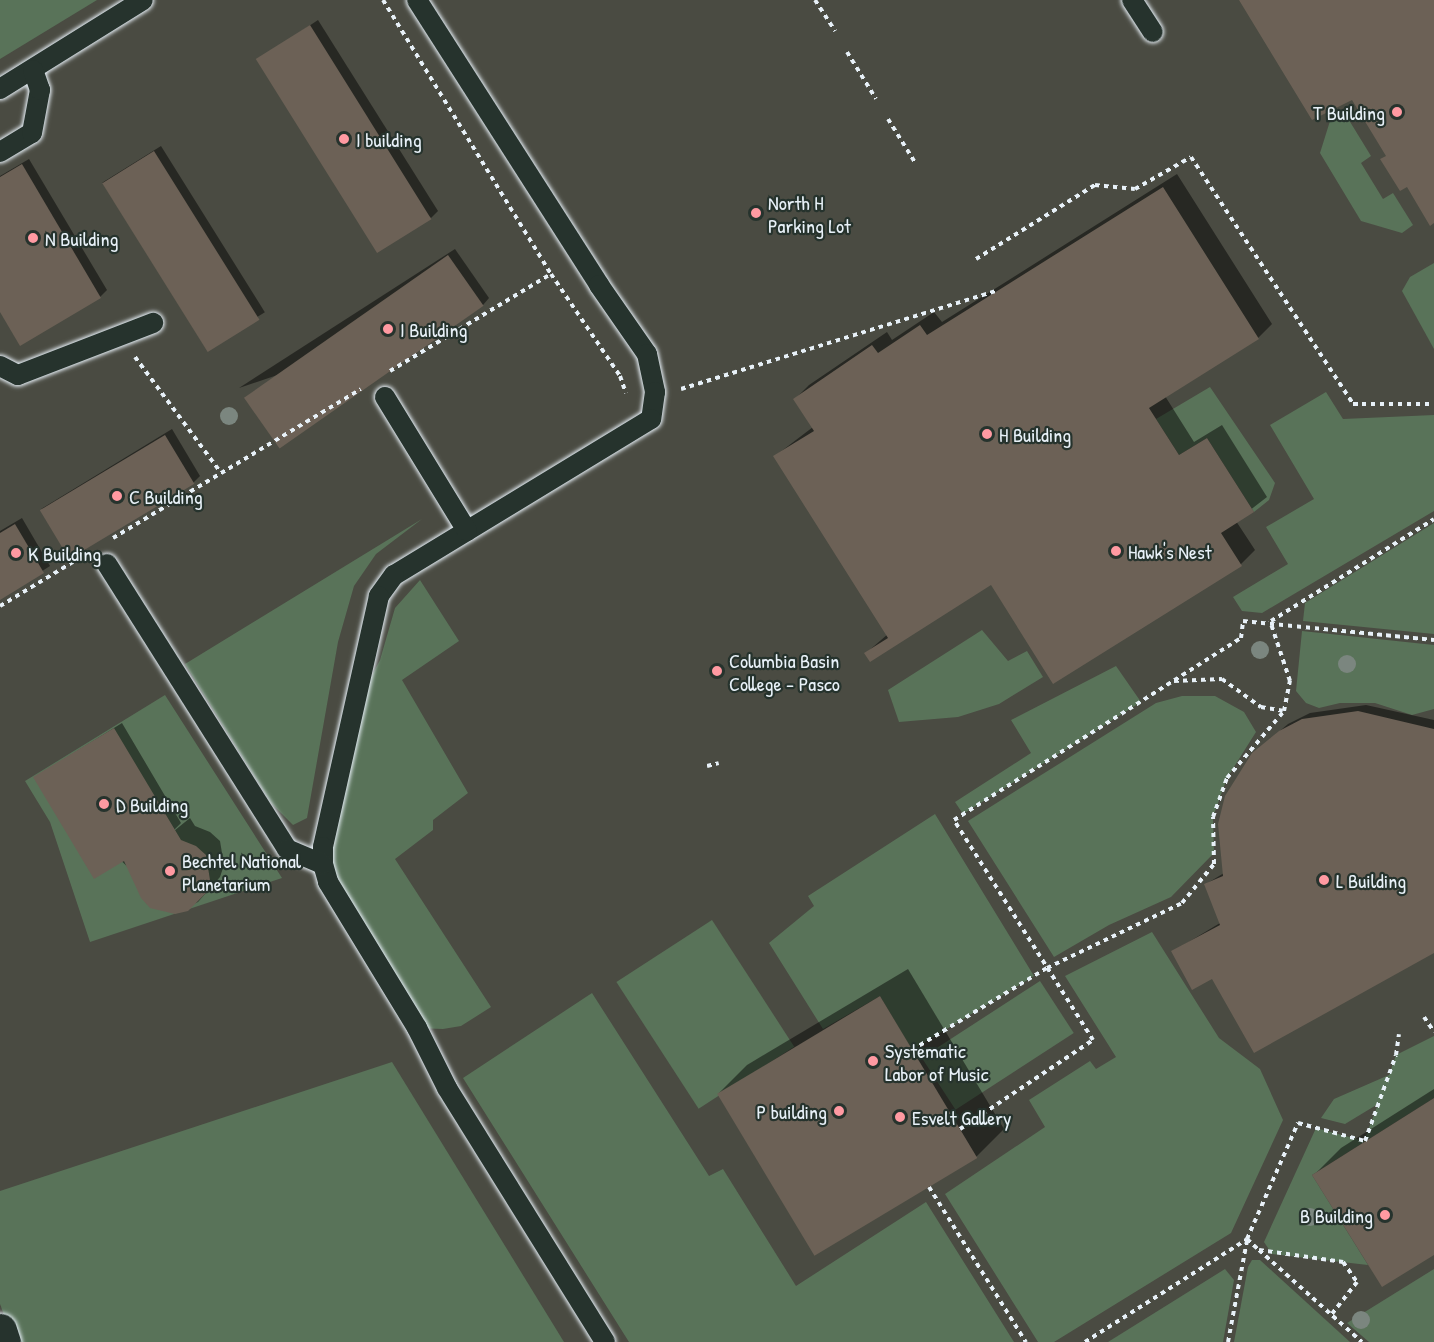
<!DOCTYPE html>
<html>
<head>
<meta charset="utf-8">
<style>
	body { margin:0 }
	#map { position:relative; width:1434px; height:1342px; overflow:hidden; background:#3b4139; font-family:"Patrick Hand",sans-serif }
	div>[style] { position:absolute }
	.built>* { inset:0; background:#4a4b42; transform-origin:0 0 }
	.green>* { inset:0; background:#597359; transform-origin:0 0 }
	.shadow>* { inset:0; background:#0007; transform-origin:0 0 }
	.building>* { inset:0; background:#6c6156; transform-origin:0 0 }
	.path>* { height:4px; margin-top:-2px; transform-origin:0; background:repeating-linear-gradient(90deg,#e8f1f8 0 4.5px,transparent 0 9px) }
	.roads { filter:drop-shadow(0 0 2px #e8f1f8) drop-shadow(0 0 2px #e8f1f8) }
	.lane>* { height:20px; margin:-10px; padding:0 10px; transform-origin:10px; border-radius:10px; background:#26332d }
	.street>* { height:33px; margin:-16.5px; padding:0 16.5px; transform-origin:16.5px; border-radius:16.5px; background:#26332d }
	.trees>* { width:18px; height:18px; margin:-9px; border-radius:50%; background:#7b867f }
	.dots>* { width:16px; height:16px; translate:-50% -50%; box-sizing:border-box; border:3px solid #26332d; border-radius:50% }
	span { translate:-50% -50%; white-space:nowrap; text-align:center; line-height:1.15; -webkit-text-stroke:4.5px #26332d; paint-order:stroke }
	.poi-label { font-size:20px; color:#e8f1f8 }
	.right { translate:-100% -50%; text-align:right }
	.left { translate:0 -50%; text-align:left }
</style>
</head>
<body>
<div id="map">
	<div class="built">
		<i style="left:0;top:0;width:1434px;height:1342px"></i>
	</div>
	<div class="green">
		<i style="clip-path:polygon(0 0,97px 0,0 59px)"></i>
		<i style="clip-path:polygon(1344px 112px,1371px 156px,1361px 163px,1383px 199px,1393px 193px,1413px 225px,1402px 233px,1361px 221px,1320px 153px,1330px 121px)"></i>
		<i style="clip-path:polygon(1434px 263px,1434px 349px,1402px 291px,1410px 277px)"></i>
		<i style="clip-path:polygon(1210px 387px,1275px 483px,1269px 500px,1254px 512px,1207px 438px,1179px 455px,1156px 419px)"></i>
		<i style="clip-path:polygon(1326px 392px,1343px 419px,1434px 415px,1434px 511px,1262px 613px,1242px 611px,1233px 597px,1288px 564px,1266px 527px,1314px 499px,1270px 425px)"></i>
		<i style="clip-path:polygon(422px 519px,376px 554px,354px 586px,338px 642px,307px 818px,293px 825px,271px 803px,185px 664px)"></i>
		<i style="clip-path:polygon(1434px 523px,1434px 634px,1303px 621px,1305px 603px)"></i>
		<i style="clip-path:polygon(420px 580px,459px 641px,402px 680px,468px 793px,433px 820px,433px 830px,395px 859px,491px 1007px,461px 1026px,443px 1029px,417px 1028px,328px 882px,323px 847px,354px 710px,380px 660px,395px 608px)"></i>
		<i style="clip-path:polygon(982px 630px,1008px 661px,1027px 651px,1043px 677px,999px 704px,958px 717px,899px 722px,888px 690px)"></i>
		<i style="clip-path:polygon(1302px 631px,1434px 645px,1434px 709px,1412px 715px,1375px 703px,1340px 703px,1319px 708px,1306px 703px,1296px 691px)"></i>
		<i style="clip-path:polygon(1116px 666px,1141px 702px,963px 814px,955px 802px,1031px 753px,1011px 720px)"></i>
		<i style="clip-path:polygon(165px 695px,282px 878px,90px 942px,50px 822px,25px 781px)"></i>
		<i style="clip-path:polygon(1182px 696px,1215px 696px,1244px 712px,1256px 732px,1227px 778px,1213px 817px,1214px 853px,1171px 897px,1109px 925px,1054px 957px,968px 821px,1156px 703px)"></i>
		<i style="clip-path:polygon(935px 814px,1034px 976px,912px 1050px,880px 996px,823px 1029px,769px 943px,814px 906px,808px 896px)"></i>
		<i style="left:712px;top:920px;width:151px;height:114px;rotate:57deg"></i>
		<i style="clip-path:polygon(1152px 932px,1219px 1038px,1260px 1069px,1283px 1120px,1231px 1233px,1054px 1342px,1038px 1342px,945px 1194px,1045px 1127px,1029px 1100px,1090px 1061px,1096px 1069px,1116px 1057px,1065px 976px)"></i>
		<i style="left:1040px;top:981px;width:62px;height:141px;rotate:57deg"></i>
		<i style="clip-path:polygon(592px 993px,709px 1176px,723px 1169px,796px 1286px,926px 1202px,1014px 1342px,629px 1342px,463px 1078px)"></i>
		<i style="clip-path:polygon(1434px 1036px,1434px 1098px,1312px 1175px,1368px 1265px,1272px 1254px,1264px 1242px,1316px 1128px,1364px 1141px,1378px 1104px,1345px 1124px,1321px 1118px,1334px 1099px,1389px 1075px,1396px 1055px)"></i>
		<i style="clip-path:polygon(392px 1062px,564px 1342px,14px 1342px,0 1304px,0 1191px)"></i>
		<i style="clip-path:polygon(1252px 1260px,1260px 1260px,1350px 1342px,1234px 1342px,1248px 1267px)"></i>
		<i style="clip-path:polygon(1225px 1269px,1234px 1280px,1223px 1342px,1108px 1342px)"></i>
		<i style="clip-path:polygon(1434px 1269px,1434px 1342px,1369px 1342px,1347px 1323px)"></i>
	</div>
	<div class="shadow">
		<i style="clip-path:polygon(318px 20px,438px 211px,431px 218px,258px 60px)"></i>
		<i style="left:161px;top:146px;width:196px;height:69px;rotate:58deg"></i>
		<i style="clip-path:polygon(29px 159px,107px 290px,100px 297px,0 309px,0 176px)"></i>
		<i style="clip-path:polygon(1177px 174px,1272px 324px,1258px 338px,1165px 396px,1194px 442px,1222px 425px,1267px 497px,1236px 521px,1255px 550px,1241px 564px,991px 583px,866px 653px,888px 634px,775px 456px,813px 427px,795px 399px,809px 385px,887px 332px,892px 340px,934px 312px,942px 322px)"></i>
		<i style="clip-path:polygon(455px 249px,489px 298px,483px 305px,239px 388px)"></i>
		<i style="clip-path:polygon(172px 429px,200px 476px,193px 483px,41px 509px)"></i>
		<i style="clip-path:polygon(22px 518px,50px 566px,0 598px,0 531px)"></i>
		<i style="clip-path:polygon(1366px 705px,1434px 720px,1434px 951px,1172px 952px,1220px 923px,1206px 884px,1224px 873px,1261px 747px,1288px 724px,1310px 713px)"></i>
		<i style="clip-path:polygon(122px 723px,181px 823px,169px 835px,190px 818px,195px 826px,210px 832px,220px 841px,224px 865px,220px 877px,198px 902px,175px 913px,35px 777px)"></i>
		<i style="clip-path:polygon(908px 969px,1004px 1129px,976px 1157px,719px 1093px,747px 1065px)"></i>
		<i style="clip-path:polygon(1434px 1089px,1434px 1253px,1314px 1175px,1341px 1148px)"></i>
	</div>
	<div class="building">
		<i style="clip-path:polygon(1239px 0,1434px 0,1434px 223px,1430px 226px,1407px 187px,1400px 191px,1380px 159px,1386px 156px,1352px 100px,1312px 120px)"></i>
		<i style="left:310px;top:25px;width:229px;height:64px;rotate:58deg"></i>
		<i style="left:154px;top:151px;width:199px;height:61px;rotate:58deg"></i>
		<i style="clip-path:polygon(22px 164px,101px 298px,20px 346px,0 312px,0 177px)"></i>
		<i style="clip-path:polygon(1163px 187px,1259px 339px,1149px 408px,1179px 455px,1207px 438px,1254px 512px,1221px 533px,1242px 566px,1053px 684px,991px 585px,870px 662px,864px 653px,888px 638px,773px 456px,814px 431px,793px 399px,872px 345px,878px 353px,920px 325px,927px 335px)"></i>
		<i style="left:448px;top:255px;width:62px;height:249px;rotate:55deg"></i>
		<i style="left:165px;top:435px;width:57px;height:146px;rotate:59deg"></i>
		<i style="clip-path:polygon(15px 524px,44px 573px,0 600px,0 533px)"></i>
		<i style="clip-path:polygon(1358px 711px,1434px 729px,1434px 953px,1254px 1053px,1212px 979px,1192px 990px,1171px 951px,1220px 925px,1204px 884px,1223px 876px,1218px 824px,1225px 796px,1252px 753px,1279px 731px,1302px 719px)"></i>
		<i style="clip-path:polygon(114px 728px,181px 840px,196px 846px,206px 855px,210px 880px,206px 893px,188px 911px,175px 914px,150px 908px,141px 898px,124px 861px,94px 879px,33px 777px)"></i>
		<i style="left:880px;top:996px;width:189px;height:190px;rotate:59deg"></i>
		<i style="clip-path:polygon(1434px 1098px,1434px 1255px,1382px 1287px,1312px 1175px)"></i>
	</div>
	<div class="path">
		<i style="left:383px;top:0;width:321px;rotate:58.5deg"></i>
		<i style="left:551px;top:274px;width:123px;rotate:55.9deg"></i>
		<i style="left:620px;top:376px;width:18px;rotate:71deg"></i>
		<i style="left:815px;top:0;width:37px;rotate:57deg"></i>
		<i style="left:847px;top:52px;width:55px;rotate:58.3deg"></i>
		<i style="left:888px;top:119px;width:53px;rotate:58.1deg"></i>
		<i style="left:976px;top:259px;width:140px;rotate:-31.9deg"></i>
		<i style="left:1095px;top:185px;width:40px;rotate:5.7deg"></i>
		<i style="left:1135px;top:189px;width:64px;rotate:-29.7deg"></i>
		<i style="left:1191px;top:157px;width:295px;rotate:56.7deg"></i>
		<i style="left:1353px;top:404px;width:81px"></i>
		<i style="left:135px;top:357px;width:144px;rotate:53.4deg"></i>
		<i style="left:390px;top:371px;width:188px;rotate:-31.1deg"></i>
		<i style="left:681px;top:389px;width:330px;rotate:-17.3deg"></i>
		<i style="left:113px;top:538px;width:289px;rotate:-31deg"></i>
		<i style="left:0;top:606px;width:97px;rotate:-31.1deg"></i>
		<i style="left:1271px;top:621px;width:192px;rotate:-32deg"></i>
		<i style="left:1174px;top:681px;width:48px;rotate:-2.4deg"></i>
		<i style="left:1222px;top:679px;width:48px;rotate:35.7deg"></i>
		<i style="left:1261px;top:707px;width:22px;rotate:10deg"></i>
		<i style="left:707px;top:766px;width:12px;rotate:-14deg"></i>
		<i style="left:1424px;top:1017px;width:18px;rotate:56deg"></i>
		<i style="left:912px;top:1050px;width:158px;rotate:-31.3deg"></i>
		<i style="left:1047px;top:968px;width:150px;rotate:-25.7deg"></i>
		<i style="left:1182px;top:903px;width:50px;rotate:-50.6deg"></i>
		<i style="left:1214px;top:864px;width:47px;rotate:-91.2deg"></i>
		<i style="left:1213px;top:817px;width:41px;rotate:-70.3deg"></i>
		<i style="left:1227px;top:778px;width:88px;rotate:-49.6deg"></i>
		<i style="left:1284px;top:711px;width:31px;rotate:-79deg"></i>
		<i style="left:1290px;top:681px;width:63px;rotate:-108.4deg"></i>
		<i style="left:960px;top:1129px;width:160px;rotate:-33.8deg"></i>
		<i style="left:1093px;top:1040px;width:260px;rotate:-122.3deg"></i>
		<i style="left:954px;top:820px;width:340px;rotate:-32.4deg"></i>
		<i style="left:1241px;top:638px;width:17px;rotate:-83deg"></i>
		<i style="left:1243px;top:621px;width:192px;rotate:5.7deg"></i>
		<i style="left:929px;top:1187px;width:183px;rotate:58deg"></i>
		<i style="left:1247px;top:1239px;width:16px;rotate:43deg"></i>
		<i style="left:1259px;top:1250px;width:85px;rotate:8.1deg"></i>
		<i style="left:1343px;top:1262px;width:24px;rotate:55deg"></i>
		<i style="left:1357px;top:1282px;width:42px;rotate:128.2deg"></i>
		<i style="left:1259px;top:1250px;width:138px;rotate:41.8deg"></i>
		<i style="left:1085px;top:1342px;width:192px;rotate:-32.4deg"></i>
		<i style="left:1247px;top:1239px;width:127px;rotate:-66.3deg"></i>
		<i style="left:1298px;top:1123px;width:69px;rotate:15deg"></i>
		<i style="left:1365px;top:1141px;width:91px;rotate:-70.2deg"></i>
		<i style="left:1396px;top:1055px;width:21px;rotate:-82deg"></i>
		<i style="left:1228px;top:1342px;width:104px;rotate:-79.4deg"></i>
	</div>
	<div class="roads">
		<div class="lane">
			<i style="left:417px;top:0;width:338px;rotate:57.4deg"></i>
			<i style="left:599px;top:285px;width:84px;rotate:55.2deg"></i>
			<i style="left:647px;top:354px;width:39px;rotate:78deg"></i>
			<i style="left:655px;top:392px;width:27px;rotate:98deg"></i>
			<i style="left:651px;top:419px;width:301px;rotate:148.7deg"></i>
			<i style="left:394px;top:575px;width:26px;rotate:126deg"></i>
			<i style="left:379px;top:596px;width:257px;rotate:102.6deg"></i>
			<i style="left:323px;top:847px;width:17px;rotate:90deg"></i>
			<i style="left:323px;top:864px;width:19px;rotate:74deg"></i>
			<i style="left:328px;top:882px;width:171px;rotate:58.6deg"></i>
			<i style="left:417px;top:1028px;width:67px;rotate:63.4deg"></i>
			<i style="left:447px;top:1088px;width:299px;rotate:58.1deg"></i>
			<i style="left:1132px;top:0;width:38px;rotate:57deg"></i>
			<i style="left:0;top:89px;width:168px;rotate:-31.9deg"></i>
			<i style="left:0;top:152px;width:37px;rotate:-31deg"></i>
			<i style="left:32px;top:133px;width:44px;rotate:-79.5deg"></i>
			<i style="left:40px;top:90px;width:21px;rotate:-109deg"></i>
			<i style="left:0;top:366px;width:20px;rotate:27deg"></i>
			<i style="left:18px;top:375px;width:145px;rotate:-21.1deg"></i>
			<i style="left:385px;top:397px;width:157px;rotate:58.5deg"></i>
			<i style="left:107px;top:564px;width:337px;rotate:57.7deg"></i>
			<i style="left:287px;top:849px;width:39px;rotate:23deg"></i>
		</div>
		<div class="street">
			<i style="left:0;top:1330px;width:13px;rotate:72deg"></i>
		</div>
	</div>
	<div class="trees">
		<i style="left:229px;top:416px"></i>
		<i style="left:1260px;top:650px"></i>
		<i style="left:1347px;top:664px"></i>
		<i style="left:1310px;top:1217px"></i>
		<i style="left:1361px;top:1320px"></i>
	</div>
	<div class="dots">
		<i style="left:1397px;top:112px;background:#ff9aa2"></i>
		<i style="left:344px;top:139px;background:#ff9aa2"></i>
		<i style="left:756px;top:213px;background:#ff9aa2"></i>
		<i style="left:33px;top:238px;background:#ff9aa2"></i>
		<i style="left:388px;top:329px;background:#ff9aa2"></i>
		<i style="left:987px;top:434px;background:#ff9aa2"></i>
		<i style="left:117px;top:496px;background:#ff9aa2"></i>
		<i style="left:1116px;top:551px;background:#ff9aa2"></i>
		<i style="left:16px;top:553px;background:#ff9aa2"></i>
		<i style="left:717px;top:671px;background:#ff9aa2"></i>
		<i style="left:104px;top:804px;background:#ff9aa2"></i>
		<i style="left:170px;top:871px;background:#ff9aa2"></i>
		<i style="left:1324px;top:880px;background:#ff9aa2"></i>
		<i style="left:873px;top:1061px;background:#ff9aa2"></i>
		<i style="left:839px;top:1111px;background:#ff9aa2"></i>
		<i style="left:900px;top:1117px;background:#ff9aa2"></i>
		<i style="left:1385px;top:1215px;background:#ff9aa2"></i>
	</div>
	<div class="poi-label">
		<span class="right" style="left:1385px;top:112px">T Building</span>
		<span class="left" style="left:356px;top:139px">I building</span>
		<span class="left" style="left:768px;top:214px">North H<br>Parking Lot</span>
		<span class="left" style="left:45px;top:238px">N Building</span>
		<span class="left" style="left:400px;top:329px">I Building</span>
		<span class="left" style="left:999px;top:434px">H Building</span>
		<span class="left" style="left:129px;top:496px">C Building</span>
		<span class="left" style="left:1128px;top:551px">Hawk's Nest</span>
		<span class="left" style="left:28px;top:553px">K Building</span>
		<span class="left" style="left:729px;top:672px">Columbia Basin<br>College - Pasco</span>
		<span class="left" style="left:116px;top:804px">D Building</span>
		<span class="left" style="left:182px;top:872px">Bechtel National<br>Planetarium</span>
		<span class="left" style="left:1336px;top:880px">L Building</span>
		<span class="left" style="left:885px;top:1062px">Systematic<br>Labor of Music</span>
		<span class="right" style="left:827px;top:1111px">P building</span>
		<span class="left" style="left:912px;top:1117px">Esvelt Gallery</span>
		<span class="right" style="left:1373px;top:1215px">B Building</span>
	</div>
</div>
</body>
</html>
